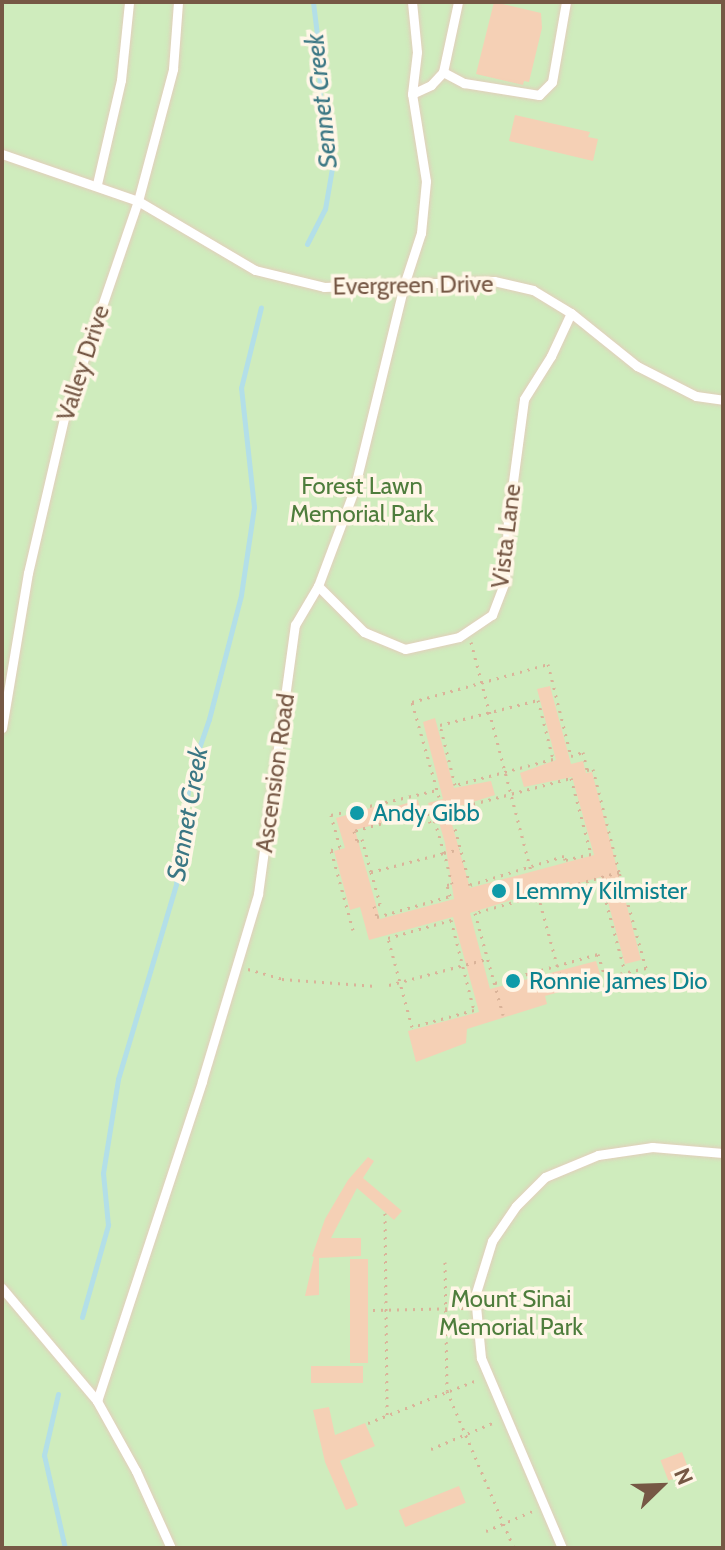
<!DOCTYPE html>
<html>
<head>
<meta charset="utf-8">
<style>
	body { margin:0 }
	#map { position:relative; width:725px; height:1550px; overflow:hidden; background:#fef3df; font-family:Cabin,sans-serif }
	div>[style] { position:absolute }
	.green>* { inset:0; background:#cfecbd; transform-origin:0 0 }
	.stream>* { height:5px; margin:-2.5px; padding:0 2.5px; transform-origin:2.5px; border-radius:2.5px; background:#b3dfe8 }
	.building>* { inset:0; background:#f5d0b5; transform-origin:0 0 }
	.path>* { height:3px; margin-top:-1.5px; transform-origin:0; background:repeating-linear-gradient(90deg,#dab399 0 2px,transparent 0 8px) }
	.roads { filter:drop-shadow(0 0 2px #e2cebb) drop-shadow(0 0 2px #e2cebb) }
	.service>* { height:9px; margin:-4.5px; padding:0 4.5px; transform-origin:4.5px; border-radius:4.5px; background:#fff }
	.dots>* { width:22px; height:22px; translate:-50% -50%; box-sizing:border-box; border:4px solid #fff6e7; border-radius:50% }
	span { translate:-50% -50%; white-space:nowrap; text-align:center; line-height:1.15; -webkit-text-stroke:7px #fff6e7; paint-order:stroke }
	.street-label { font-size:24px; color:#765845 }
	.park-label { font-size:24px; color:#4e7d3c }
	.culture-label { font-size:24px; color:#0d838f }
	.left { translate:0 -50%; text-align:left }
	.water-label { font-size:26px; color:#3b7784; font-style:italic }
	.frame { position:absolute; inset:0; border:4px solid #765845; pointer-events:none }
	.north { position:absolute; left:621px; top:1446px; width:80px; height:80px; -webkit-text-stroke:6px #fff6e7; paint-order:stroke; rotate:67deg; font-size:22px; font-weight:700; line-height:32px; text-align:center; color:#765845 }
	.north::after { content:''; display:block; margin:auto; width:28px; height:36px; background:#765845; clip-path:polygon(50% 0,100% 100%,50% 72%,0 100%) }
</style>
</head>
<body>
<div id="map">
	<div class="green">
		<i style="left:2px;top:2px;width:721px;height:1546px"></i>
	</div>
	<div class="stream">
		<i style="left:307px;top:244px;width:39px;rotate:-63deg"></i>
		<i style="left:325px;top:209px;width:42px;rotate:-80.3deg"></i>
		<i style="left:332px;top:168px;width:57px;rotate:-102.1deg"></i>
		<i style="left:320px;top:112px;width:61px;rotate:-90.9deg"></i>
		<i style="left:319px;top:51px;width:49px;rotate:-97deg"></i>
		<i style="left:82px;top:1317px;width:96px;rotate:-74.2deg"></i>
		<i style="left:108px;top:1225px;width:52px;rotate:-95.5deg"></i>
		<i style="left:103px;top:1173px;width:95px;rotate:-80.9deg"></i>
		<i style="left:118px;top:1079px;width:203px;rotate:-73.4deg"></i>
		<i style="left:176px;top:884px;width:111px;rotate:-82.7deg"></i>
		<i style="left:190px;top:774px;width:58px;rotate:-70.9deg"></i>
		<i style="left:209px;top:719px;width:128px;rotate:-75.5deg"></i>
		<i style="left:241px;top:595px;width:89px;rotate:-81.6deg"></i>
		<i style="left:254px;top:507px;width:120px;rotate:-96.2deg"></i>
		<i style="left:241px;top:388px;width:83px;rotate:-76.1deg"></i>
		<i style="left:58px;top:1394px;width:63px;rotate:102.9deg"></i>
		<i style="left:44px;top:1455px;width:95px;rotate:77.3deg"></i>
	</div>
	<div class="building">
		<i style="clip-path:polygon(494px 2px,541px 13px,542px 28px,529px 82px,524px 81px,523px 85px,476px 74px)"></i>
		<i style="clip-path:polygon(515px 115px,590px 132px,588px 137px,598px 139px,593px 161px,509px 141px)"></i>
		<i style="clip-path:polygon(550px 686px,571px 764px,583px 761px,586px 773px,592px 772px,641px 960px,625px 964px,601px 877px,570px 886px,569px 882px,470px 913px,490px 989px,596px 961px,602px 980px,545px 996px,547px 1004px,467px 1029px,466px 1043px,416px 1062px,408px 1031px,479px 1012px,453px 917px,369px 940px,360px 907px,350px 910px,334px 851px,345px 848px,336px 818px,381px 805px,383px 810px,418px 800px,421px 812px,355px 830px,380px 919px,454px 899px,445px 843px,438px 819px,433px 820px,428px 803px,443px 799px,423px 722px,435px 718px,454px 788px,491px 781px,495px 795px,448px 810px,470px 888px,594px 855px,572px 777px,524px 787px,520px 773px,556px 760px,537px 689px)"></i>
		<i style="clip-path:polygon(368px 1157px,374px 1161px,363px 1178px,402px 1211px,394px 1220px,357px 1188px,331px 1238px,361px 1238px,361px 1256px,319px 1258px,319px 1295px,305px 1296px,314px 1257px,312px 1256px,325px 1219px,348px 1180px)"></i>
		<i style="left:350px;top:1259px;width:18px;height:104px"></i>
		<i style="left:311px;top:1366px;width:52px;height:17px"></i>
		<i style="clip-path:polygon(329px 1407px,335px 1435px,365px 1423px,375px 1446px,340px 1461px,358px 1505px,346px 1510px,325px 1462px,313px 1410px)"></i>
		<i style="left:682px;top:1452px;width:22px;height:23px;rotate:69deg"></i>
		<i style="left:459px;top:1486px;width:18px;height:65px;rotate:68deg"></i>
	</div>
	<div class="path">
		<i style="left:471px;top:642px;width:236px;rotate:75.3deg"></i>
		<i style="left:538px;top:700px;width:61px;rotate:75.7deg"></i>
		<i style="left:553px;top:759px;width:101px;rotate:165.1deg"></i>
		<i style="left:455px;top:785px;width:62px;rotate:-104deg"></i>
		<i style="left:440px;top:725px;width:101px;rotate:-14.3deg"></i>
		<i style="left:571px;top:778px;width:79px;rotate:75.3deg"></i>
		<i style="left:591px;top:854px;width:27px;rotate:167deg"></i>
		<i style="left:565px;top:860px;width:4px;rotate:-104deg"></i>
		<i style="left:564px;top:856px;width:98px;rotate:162.9deg"></i>
		<i style="left:470px;top:885px;width:78px;rotate:-104.9deg"></i>
		<i style="left:450px;top:810px;width:125px;rotate:-14.8deg"></i>
		<i style="left:439px;top:797px;width:99px;rotate:-105.9deg"></i>
		<i style="left:412px;top:702px;width:141px;rotate:-15.6deg"></i>
		<i style="left:548px;top:664px;width:95px;rotate:76deg"></i>
		<i style="left:571px;top:756px;width:13px;rotate:-18deg"></i>
		<i style="left:583px;top:752px;width:18px;rotate:77deg"></i>
		<i style="left:587px;top:770px;width:6px;rotate:-9deg"></i>
		<i style="left:593px;top:769px;width:106px;rotate:75.8deg"></i>
		<i style="left:619px;top:872px;width:150px;rotate:164.1deg"></i>
		<i style="left:475px;top:913px;width:106px;rotate:74.6deg"></i>
		<i style="left:371px;top:872px;width:33px;rotate:74deg"></i>
		<i style="left:380px;top:904px;width:6px;rotate:162deg"></i>
		<i style="left:374px;top:906px;width:11px;rotate:75deg"></i>
		<i style="left:377px;top:917px;width:76px;rotate:-16deg"></i>
		<i style="left:450px;top:896px;width:11px;rotate:-105deg"></i>
		<i style="left:447px;top:885px;width:5px;rotate:-11deg"></i>
		<i style="left:452px;top:884px;width:32px;rotate:-104deg"></i>
		<i style="left:444px;top:853px;width:33px;rotate:-106deg"></i>
		<i style="left:435px;top:821px;width:5px;rotate:158deg"></i>
		<i style="left:430px;top:823px;width:12px;rotate:-104deg"></i>
		<i style="left:427px;top:811px;width:76px;rotate:164.7deg"></i>
		<i style="left:354px;top:831px;width:10px;rotate:73deg"></i>
		<i style="left:357px;top:841px;width:5px;rotate:-22deg"></i>
		<i style="left:362px;top:839px;width:34px;rotate:75deg"></i>
		<i style="left:371px;top:872px;width:75px;rotate:-14.6deg"></i>
		<i style="left:444px;top:853px;width:16px;rotate:-14deg"></i>
		<i style="left:600px;top:879px;width:96px;rotate:75deg"></i>
		<i style="left:538px;top:895px;width:95px;rotate:74.8deg"></i>
		<i style="left:451px;top:920px;width:93px;rotate:75.7deg"></i>
		<i style="left:474px;top:1010px;width:64px;rotate:164.7deg"></i>
		<i style="left:412px;top:1027px;width:92px;rotate:-105.1deg"></i>
		<i style="left:388px;top:938px;width:66px;rotate:-15.9deg"></i>
		<i style="left:353px;top:930px;width:83px;rotate:-105.4deg"></i>
		<i style="left:331px;top:850px;width:9px;rotate:-18deg"></i>
		<i style="left:340px;top:847px;width:33px;rotate:-106deg"></i>
		<i style="left:331px;top:815px;width:109px;rotate:-13.3deg"></i>
		<i style="left:248px;top:969px;width:35px;rotate:16deg"></i>
		<i style="left:282px;top:979px;width:94px;rotate:4.3deg"></i>
		<i style="left:495px;top:983px;width:107px;rotate:-15.7deg"></i>
		<i style="left:598px;top:954px;width:24px;rotate:73deg"></i>
		<i style="left:605px;top:977px;width:42px;rotate:-12.4deg"></i>
		<i style="left:646px;top:968px;width:100px;rotate:-105.7deg"></i>
		<i style="left:389px;top:985px;width:101px;rotate:-14.9deg"></i>
		<i style="left:385px;top:1213px;width:203px;rotate:89.4deg"></i>
		<i style="left:445px;top:1262px;width:129px;rotate:89.1deg"></i>
		<i style="left:447px;top:1391px;width:171px;rotate:66.9deg"></i>
		<i style="left:373px;top:1310px;width:91px;rotate:-1.3deg"></i>
		<i style="left:368px;top:1423px;width:117px;rotate:-21.5deg"></i>
		<i style="left:431px;top:1449px;width:69px;rotate:-22.9deg"></i>
		<i style="left:486px;top:1531px;width:51px;rotate:-23.1deg"></i>
	</div>
	<div class="roads">
		<div class="service">
			<i style="left:443px;top:72px;width:24px;rotate:28deg"></i>
			<i style="left:464px;top:83px;width:76px;rotate:9.1deg"></i>
			<i style="left:539px;top:95px;width:18px;rotate:-45deg"></i>
			<i style="left:552px;top:82px;width:81px;rotate:-80.1deg"></i>
			<i style="left:412px;top:94px;width:21px;rotate:-25deg"></i>
			<i style="left:431px;top:85px;width:18px;rotate:-47deg"></i>
			<i style="left:443px;top:72px;width:72px;rotate:-77.9deg"></i>
			<i style="left:2px;top:154px;width:144px;rotate:19.1deg"></i>
			<i style="left:138px;top:201px;width:136px;rotate:30.5deg"></i>
			<i style="left:255px;top:270px;width:71px;rotate:13.8deg"></i>
			<i style="left:324px;top:287px;width:170px;rotate:-2deg"></i>
			<i style="left:494px;top:281px;width:40px;rotate:13deg"></i>
			<i style="left:533px;top:290px;width:44px;rotate:31.2deg"></i>
			<i style="left:571px;top:313px;width:85px;rotate:38.8deg"></i>
			<i style="left:637px;top:366px;width:66px;rotate:27deg"></i>
			<i style="left:696px;top:396px;width:27px;rotate:8deg"></i>
			<i style="left:97px;top:184px;width:107px;rotate:-77deg"></i>
			<i style="left:121px;top:80px;width:78px;rotate:-84.1deg"></i>
			<i style="left:318px;top:586px;width:65px;rotate:45deg"></i>
			<i style="left:364px;top:632px;width:44px;rotate:22.5deg"></i>
			<i style="left:405px;top:649px;width:55px;rotate:-12.5deg"></i>
			<i style="left:459px;top:637px;width:40px;rotate:-34deg"></i>
			<i style="left:492px;top:615px;width:36px;rotate:-69deg"></i>
			<i style="left:505px;top:581px;width:62px;rotate:-87.2deg"></i>
			<i style="left:508px;top:519px;width:121px;rotate:-82.4deg"></i>
			<i style="left:524px;top:399px;width:51px;rotate:-57.9deg"></i>
			<i style="left:551px;top:356px;width:47px;rotate:-65.1deg"></i>
			<i style="left:2px;top:728px;width:157px;rotate:-80.5deg"></i>
			<i style="left:28px;top:573px;width:163px;rotate:-76.9deg"></i>
			<i style="left:65px;top:414px;width:225px;rotate:-71.1deg"></i>
			<i style="left:138px;top:201px;width:137px;rotate:-75.1deg"></i>
			<i style="left:173px;top:69px;width:67px;rotate:-85.7deg"></i>
			<i style="left:2px;top:1288px;width:148px;rotate:49.9deg"></i>
			<i style="left:97px;top:1401px;width:80px;rotate:60.9deg"></i>
			<i style="left:136px;top:1471px;width:85px;rotate:65.6deg"></i>
			<i style="left:97px;top:1401px;width:337px;rotate:-71.8deg"></i>
			<i style="left:202px;top:1081px;width:195px;rotate:-73.3deg"></i>
			<i style="left:258px;top:894px;width:272px;rotate:-82.2deg"></i>
			<i style="left:295px;top:625px;width:45px;rotate:-59.5deg"></i>
			<i style="left:318px;top:586px;width:103px;rotate:-69.4deg"></i>
			<i style="left:354px;top:490px;width:211px;rotate:-76.3deg"></i>
			<i style="left:404px;top:285px;width:55px;rotate:-71.9deg"></i>
			<i style="left:421px;top:233px;width:52px;rotate:-84.5deg"></i>
			<i style="left:426px;top:181px;width:88px;rotate:-99.1deg"></i>
			<i style="left:412px;top:94px;width:42px;rotate:-83.2deg"></i>
			<i style="left:417px;top:52px;width:50px;rotate:-95.7deg"></i>
			<i style="left:562px;top:1548px;width:207px;rotate:-113.1deg"></i>
			<i style="left:481px;top:1358px;width:62px;rotate:-95.5deg"></i>
			<i style="left:475px;top:1296px;width:58px;rotate:-72.8deg"></i>
			<i style="left:492px;top:1241px;width:42px;rotate:-55.6deg"></i>
			<i style="left:516px;top:1206px;width:41px;rotate:-45deg"></i>
			<i style="left:545px;top:1177px;width:57px;rotate:-22.5deg"></i>
			<i style="left:598px;top:1155px;width:55px;rotate:-8.4deg"></i>
			<i style="left:652px;top:1147px;width:71px;rotate:4.8deg"></i>
		</div>
	</div>
	<div class="dots">
		<i style="left:357px;top:813px;background:#0f9aa8"></i>
		<i style="left:499px;top:891px;background:#0f9aa8"></i>
		<i style="left:513px;top:981px;background:#0f9aa8"></i>
	</div>
	<div class="street-label">
		<span style="left:413px;top:285px;rotate:-1deg">Evergreen Drive</span>
		<span style="left:83px;top:363px;rotate:-72deg">Valley Drive</span>
		<span style="left:506px;top:536px;rotate:-83deg">Vista Lane</span>
		<span style="left:275px;top:773px;rotate:-82deg">Ascension Road</span>
	</div>
	<div class="park-label">
		<span style="left:362px;top:500px">Forest Lawn<br>Memorial Park</span>
		<span style="left:511px;top:1313px">Mount Sinai<br>Memorial Park</span>
	</div>
	<div class="culture-label">
		<span class="left" style="left:373px;top:813px">Andy Gibb</span>
		<span class="left" style="left:515px;top:891px">Lemmy Kilmister</span>
		<span class="left" style="left:529px;top:981px">Ronnie James Dio</span>
	</div>
	<div class="water-label">
		<span style="left:322px;top:101px;rotate:-96deg">Sennet Creek</span>
		<span style="left:188px;top:814px;rotate:-80deg">Sennet Creek</span>
	</div>
	<div class="frame"></div>
	<div class="north">N</div>
</div>
</body>
</html>
